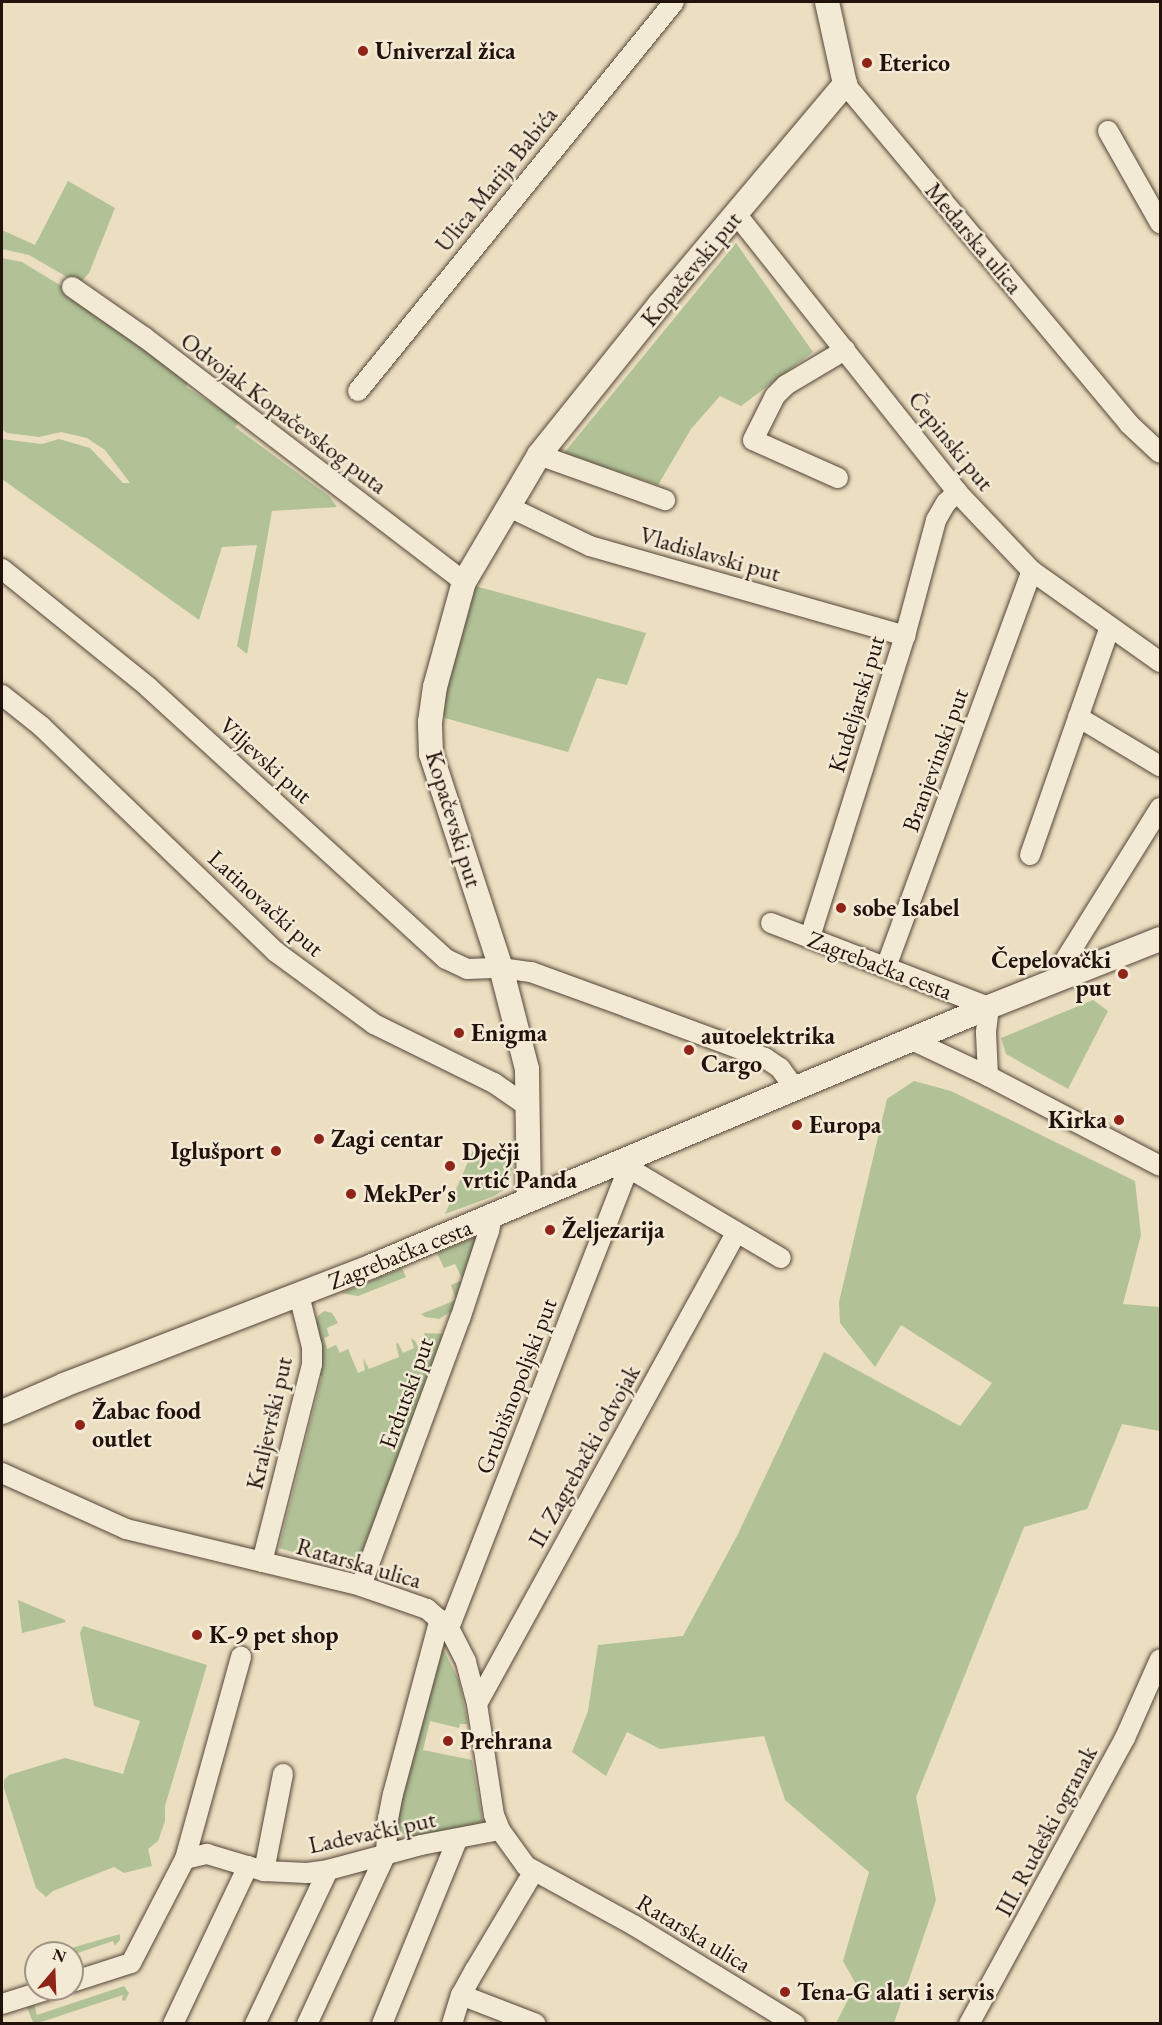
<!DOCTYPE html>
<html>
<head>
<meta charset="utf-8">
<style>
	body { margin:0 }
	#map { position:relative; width:1162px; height:2025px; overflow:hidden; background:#ecdec0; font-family:"EB Garamond",serif }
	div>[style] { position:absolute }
	.green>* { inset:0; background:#b1c297 }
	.roads { filter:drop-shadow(0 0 2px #544538) drop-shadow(0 0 2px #544538) }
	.minor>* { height:20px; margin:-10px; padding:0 10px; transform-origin:10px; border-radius:10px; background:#f3ead6 }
	.tertiary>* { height:24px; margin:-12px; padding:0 12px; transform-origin:12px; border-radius:12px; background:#f3ead6 }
	.dots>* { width:16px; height:16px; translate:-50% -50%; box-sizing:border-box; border:3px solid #f3ead6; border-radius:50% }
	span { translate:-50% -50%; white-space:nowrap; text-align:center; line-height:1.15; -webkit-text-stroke:5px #f3ead6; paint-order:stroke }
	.poi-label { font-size:24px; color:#21120b; font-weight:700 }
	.left { translate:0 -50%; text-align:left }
	.right { translate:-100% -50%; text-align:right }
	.street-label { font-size:24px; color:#21120b }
	.frame { position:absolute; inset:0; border:3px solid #21120b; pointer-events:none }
	.north { position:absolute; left:24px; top:1941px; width:60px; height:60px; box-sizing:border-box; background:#f3ead6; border:2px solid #9f9485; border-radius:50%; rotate:19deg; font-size:16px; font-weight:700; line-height:24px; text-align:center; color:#21120b }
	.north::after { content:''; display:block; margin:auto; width:21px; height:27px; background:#8f2418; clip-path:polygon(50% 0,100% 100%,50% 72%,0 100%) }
</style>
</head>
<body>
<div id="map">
	<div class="green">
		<i style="clip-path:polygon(68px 181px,115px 208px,89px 273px,79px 284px,29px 255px,2px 249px,2px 230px,35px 245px)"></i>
		<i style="clip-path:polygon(736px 243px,813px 352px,741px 406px,720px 396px,691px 429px,658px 485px,564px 453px)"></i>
		<i style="clip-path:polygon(2px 258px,22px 262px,63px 287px,188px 382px,186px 387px,240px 421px,235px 427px,329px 496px,337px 507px,272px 511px,247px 654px,237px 646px,257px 545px,222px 547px,199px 620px,2px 479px,2px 439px,42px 444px,59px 439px,90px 448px,123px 483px,130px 483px,105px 450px,87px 438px,61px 432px,39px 437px,7px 433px,2px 429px)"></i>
		<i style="clip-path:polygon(475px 586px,646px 633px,627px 685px,597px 678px,568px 752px,445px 718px,442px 710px,446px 676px)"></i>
		<i style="clip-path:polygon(1093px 1000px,1108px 1011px,1068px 1089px,1006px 1054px,1001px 1038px)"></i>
		<i style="clip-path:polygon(914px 1081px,951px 1091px,1135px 1181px,1141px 1235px,1123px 1304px,1160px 1307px,1160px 1431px,1122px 1424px,1087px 1509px,1024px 1527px,916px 1797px,936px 1900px,894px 2023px,836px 2023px,856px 1984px,843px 1961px,869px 1872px,785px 1800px,764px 1736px,660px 1749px,627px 1732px,606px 1776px,572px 1752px,588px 1711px,598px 1645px,683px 1636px,738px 1534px,824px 1352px,960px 1426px,992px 1383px,901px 1325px,875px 1367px,840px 1323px,839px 1302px,887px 1099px)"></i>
		<i style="clip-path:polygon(475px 1146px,513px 1164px,509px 1182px,505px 1189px,494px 1196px,445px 1214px)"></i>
		<i style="clip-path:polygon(478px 1236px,455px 1309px,439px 1319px,425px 1317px,421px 1314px,456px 1300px,451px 1285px,463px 1280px,455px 1264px,444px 1268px,437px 1253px)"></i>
		<i style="clip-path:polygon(402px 1268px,406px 1277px,358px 1296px,341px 1293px)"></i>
		<i style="clip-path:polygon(324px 1311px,332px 1313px,338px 1323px,327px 1328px,329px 1336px,324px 1338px,327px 1349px,336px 1345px,340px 1353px,348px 1349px,358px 1373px,365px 1370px,363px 1358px,369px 1369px,399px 1357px,396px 1344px,398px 1343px,403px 1353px,414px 1348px,411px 1338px,415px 1341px,419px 1349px,428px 1345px,424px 1333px,447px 1334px,355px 1570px,279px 1548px,322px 1376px,318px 1375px,316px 1323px,318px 1316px)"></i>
		<i style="clip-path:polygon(18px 1600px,65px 1620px,66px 1622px,22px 1633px)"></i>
		<i style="clip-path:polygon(83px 1626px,207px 1665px,165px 1806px,165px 1821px,158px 1841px,148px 1849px,152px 1866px,124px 1873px,114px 1867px,53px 1891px,46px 1897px,36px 1888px,4px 1788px,4px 1780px,9px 1775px,65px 1758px,123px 1774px,140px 1721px,94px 1706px,80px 1633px)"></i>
		<i style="clip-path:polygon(439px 1640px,459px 1681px,468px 1724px,460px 1724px,459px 1728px,430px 1721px,423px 1750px,472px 1760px,483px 1823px,408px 1838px,395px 1827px,393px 1817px)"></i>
		<i style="clip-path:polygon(120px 1934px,120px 1940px,115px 1946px,113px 1941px,72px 1955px,61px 1951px)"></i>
		<i style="clip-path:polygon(124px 1986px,129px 1993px,125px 2001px,122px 2000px,123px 1995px,38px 2023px,33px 2022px,26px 2005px,33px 2001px,37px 2015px)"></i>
	</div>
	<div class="roads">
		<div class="minor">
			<i style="left:845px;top:84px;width:443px;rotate:50.1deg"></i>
			<i style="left:1129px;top:424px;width:42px;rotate:43.1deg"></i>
			<i style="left:1108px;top:131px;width:106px;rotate:60.5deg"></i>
			<i style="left:737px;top:215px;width:354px;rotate:51.5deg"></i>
			<i style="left:957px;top:492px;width:109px;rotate:46.5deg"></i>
			<i style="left:1032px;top:571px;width:157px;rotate:35.4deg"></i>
			<i style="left:72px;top:287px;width:88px;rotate:34.8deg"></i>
			<i style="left:144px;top:337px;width:403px;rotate:37.4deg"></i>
			<i style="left:358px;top:391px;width:501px;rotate:-50.91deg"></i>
			<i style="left:539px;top:455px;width:134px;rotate:19.7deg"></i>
			<i style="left:838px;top:478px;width:93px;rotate:-155.9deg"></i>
			<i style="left:753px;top:440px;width:49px;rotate:-63.4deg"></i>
			<i style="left:775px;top:396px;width:16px;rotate:-45deg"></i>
			<i style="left:786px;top:385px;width:69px;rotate:-30.7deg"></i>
			<i style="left:507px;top:506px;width:92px;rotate:25.7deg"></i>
			<i style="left:590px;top:546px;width:328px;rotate:15.9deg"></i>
			<i style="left:2px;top:569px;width:188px;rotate:38.9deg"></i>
			<i style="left:148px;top:687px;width:403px;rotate:42.4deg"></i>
			<i style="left:446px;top:959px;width:23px;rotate:25deg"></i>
			<i style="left:467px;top:969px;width:34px;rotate:-2deg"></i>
			<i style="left:501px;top:968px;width:30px;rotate:8deg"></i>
			<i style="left:531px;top:972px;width:102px;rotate:20deg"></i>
			<i style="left:627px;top:1007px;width:147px;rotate:20.3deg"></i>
			<i style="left:765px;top:1058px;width:18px;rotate:34deg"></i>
			<i style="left:780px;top:1068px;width:27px;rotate:54deg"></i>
			<i style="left:2px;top:695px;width:50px;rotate:38.5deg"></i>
			<i style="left:41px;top:726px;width:326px;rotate:43.9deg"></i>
			<i style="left:276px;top:952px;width:122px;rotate:36.3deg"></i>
			<i style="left:374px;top:1024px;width:134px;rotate:26.2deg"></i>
			<i style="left:494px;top:1083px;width:40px;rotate:34.9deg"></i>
			<i style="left:1078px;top:717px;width:96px;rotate:30.9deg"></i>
			<i style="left:1030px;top:855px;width:242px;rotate:-70.7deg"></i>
			<i style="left:771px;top:923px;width:234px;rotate:21.1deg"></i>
			<i style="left:989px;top:1007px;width:26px;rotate:97deg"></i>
			<i style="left:986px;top:1033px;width:43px;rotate:87.3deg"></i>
			<i style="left:810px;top:937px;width:316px;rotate:-72.5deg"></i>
			<i style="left:905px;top:636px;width:120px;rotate:-75deg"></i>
			<i style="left:936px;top:520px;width:20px;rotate:-60deg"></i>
			<i style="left:946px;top:503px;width:16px;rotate:-45deg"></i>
			<i style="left:1062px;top:965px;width:185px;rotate:-58deg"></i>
			<i style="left:886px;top:967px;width:422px;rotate:-69.8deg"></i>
			<i style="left:914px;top:1041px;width:82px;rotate:25.3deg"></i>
			<i style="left:988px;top:1076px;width:194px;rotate:27.6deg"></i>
			<i style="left:625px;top:1162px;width:16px;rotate:43deg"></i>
			<i style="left:637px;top:1173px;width:167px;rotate:30.6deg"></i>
			<i style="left:2px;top:1473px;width:136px;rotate:24.3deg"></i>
			<i style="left:126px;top:1529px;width:242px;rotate:13.6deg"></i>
			<i style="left:361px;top:1586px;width:70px;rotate:19.2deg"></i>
			<i style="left:427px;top:1609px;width:29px;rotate:41deg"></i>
			<i style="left:449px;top:1628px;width:38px;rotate:63deg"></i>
			<i style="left:466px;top:1662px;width:43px;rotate:75.3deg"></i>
			<i style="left:477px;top:1704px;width:112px;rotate:81.3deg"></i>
			<i style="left:494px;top:1815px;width:16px;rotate:68deg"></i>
			<i style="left:500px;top:1830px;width:44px;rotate:54.2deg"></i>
			<i style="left:526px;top:1866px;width:124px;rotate:28.8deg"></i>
			<i style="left:635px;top:1926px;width:188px;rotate:31.5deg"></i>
			<i style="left:262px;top:1562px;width:204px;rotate:-75.8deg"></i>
			<i style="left:312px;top:1364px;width:17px;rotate:-90deg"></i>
			<i style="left:312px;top:1347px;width:54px;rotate:-104deg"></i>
			<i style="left:361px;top:1586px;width:285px;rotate:-69.7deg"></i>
			<i style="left:460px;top:1319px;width:93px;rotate:-71.8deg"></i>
			<i style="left:489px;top:1231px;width:15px;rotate:-79deg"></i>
			<i style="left:449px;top:1628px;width:483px;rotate:-68.7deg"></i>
			<i style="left:624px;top:1178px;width:16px;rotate:-86deg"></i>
			<i style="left:477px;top:1704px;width:538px;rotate:-61.19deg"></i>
			<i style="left:185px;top:1859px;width:23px;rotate:-13deg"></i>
			<i style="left:207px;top:1854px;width:59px;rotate:16.6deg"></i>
			<i style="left:264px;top:1871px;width:43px;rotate:2.7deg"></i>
			<i style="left:307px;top:1873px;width:21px;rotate:-8deg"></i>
			<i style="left:328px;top:1870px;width:96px;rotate:-15deg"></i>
			<i style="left:421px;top:1845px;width:80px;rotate:-10.8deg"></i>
			<i style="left:264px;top:1871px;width:99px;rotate:-78.9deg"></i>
			<i style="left:72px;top:1982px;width:62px;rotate:-17.9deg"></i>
			<i style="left:131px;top:1963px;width:117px;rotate:-62.6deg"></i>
			<i style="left:185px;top:1859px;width:210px;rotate:-74.5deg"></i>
			<i style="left:461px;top:1995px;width:80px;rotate:21.1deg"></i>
			<i style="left:2px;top:2004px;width:50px;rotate:-17.4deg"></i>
			<i style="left:173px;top:2024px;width:175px;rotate:-64.6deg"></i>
			<i style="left:255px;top:2024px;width:170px;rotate:-64.6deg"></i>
			<i style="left:307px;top:2024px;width:187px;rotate:-65.1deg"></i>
			<i style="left:386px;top:1854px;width:35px;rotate:-87deg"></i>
			<i style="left:388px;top:1819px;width:25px;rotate:-79deg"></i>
			<i style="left:393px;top:1794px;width:181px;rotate:-75deg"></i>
			<i style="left:382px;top:2024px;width:199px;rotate:-67.8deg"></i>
			<i style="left:452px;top:2024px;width:30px;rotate:-73deg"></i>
			<i style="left:461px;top:1995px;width:29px;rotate:-61deg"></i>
			<i style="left:475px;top:1970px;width:115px;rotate:-59.2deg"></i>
			<i style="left:969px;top:2024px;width:326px;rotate:-61.4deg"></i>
			<i style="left:1125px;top:1738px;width:86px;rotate:-66.1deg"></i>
		</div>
		<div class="tertiary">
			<i style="left:529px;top:1200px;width:131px;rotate:-90.9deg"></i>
			<i style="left:527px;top:1069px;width:104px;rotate:-104.4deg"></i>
			<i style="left:501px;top:968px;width:225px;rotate:-108.1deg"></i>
			<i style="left:431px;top:754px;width:32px;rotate:-92deg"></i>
			<i style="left:430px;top:722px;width:35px;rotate:-82deg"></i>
			<i style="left:435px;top:687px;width:109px;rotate:-74.6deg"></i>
			<i style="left:464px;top:582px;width:147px;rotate:-59.4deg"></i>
			<i style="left:539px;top:455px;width:192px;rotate:-51.3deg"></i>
			<i style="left:659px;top:305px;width:289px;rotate:-49.9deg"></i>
			<i style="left:845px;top:84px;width:84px;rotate:-102.4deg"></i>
			<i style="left:2px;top:1412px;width:68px;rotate:-23.5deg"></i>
			<i style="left:64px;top:1385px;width:330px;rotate:-21.1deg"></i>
			<i style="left:372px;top:1266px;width:669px;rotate:-22.77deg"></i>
			<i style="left:989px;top:1007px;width:184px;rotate:-21.7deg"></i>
		</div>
	</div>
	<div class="dots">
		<i style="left:363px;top:51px;background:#8f2418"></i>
		<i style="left:867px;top:63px;background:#8f2418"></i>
		<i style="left:841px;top:908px;background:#8f2418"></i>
		<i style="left:1123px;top:974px;background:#8f2418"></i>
		<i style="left:459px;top:1033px;background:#8f2418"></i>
		<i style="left:689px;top:1050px;background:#8f2418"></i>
		<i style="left:1119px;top:1120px;background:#8f2418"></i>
		<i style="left:797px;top:1125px;background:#8f2418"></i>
		<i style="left:319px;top:1139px;background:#8f2418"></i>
		<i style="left:276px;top:1151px;background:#8f2418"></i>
		<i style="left:450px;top:1166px;background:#8f2418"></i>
		<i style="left:351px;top:1194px;background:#8f2418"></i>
		<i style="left:550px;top:1230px;background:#8f2418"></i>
		<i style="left:80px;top:1425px;background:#8f2418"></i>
		<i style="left:197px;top:1635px;background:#8f2418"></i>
		<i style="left:448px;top:1741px;background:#8f2418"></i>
		<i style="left:785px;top:1992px;background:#8f2418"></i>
	</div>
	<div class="poi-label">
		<span class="left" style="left:375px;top:51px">Univerzal žica</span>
		<span class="left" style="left:879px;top:63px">Eterico</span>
		<span class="left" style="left:853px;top:908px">sobe Isabel</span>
		<span class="right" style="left:1111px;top:974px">Čepelovački<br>put</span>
		<span class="left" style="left:471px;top:1033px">Enigma</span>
		<span class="left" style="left:701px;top:1050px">autoelektrika<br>Cargo</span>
		<span class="right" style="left:1107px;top:1120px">Kirka</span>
		<span class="left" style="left:809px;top:1125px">Europa</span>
		<span class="left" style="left:331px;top:1139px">Zagi centar</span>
		<span class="right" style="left:264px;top:1151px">Iglušport</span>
		<span class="left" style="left:462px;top:1166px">Dječji<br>vrtić Panda</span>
		<span class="left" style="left:363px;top:1194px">MekPer's</span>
		<span class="left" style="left:562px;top:1230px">Željezarija</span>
		<span class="left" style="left:92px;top:1425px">Žabac food<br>outlet</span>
		<span class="left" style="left:209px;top:1635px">K-9 pet shop</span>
		<span class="left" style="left:460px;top:1741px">Prehrana</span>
		<span class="left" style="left:797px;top:1992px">Tena-G alati i servis</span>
	</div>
	<div class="street-label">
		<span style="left:496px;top:179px;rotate:-51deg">Ulica Marija Babića</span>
		<span style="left:974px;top:238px;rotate:50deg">Medarska ulica</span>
		<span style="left:691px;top:269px;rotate:-50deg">Kopačevski put</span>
		<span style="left:284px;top:413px;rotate:37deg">Odvojak Kopačevskog puta</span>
		<span style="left:951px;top:441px;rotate:51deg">Čepinski put</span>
		<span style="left:710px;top:554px;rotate:16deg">Vladislavski put</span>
		<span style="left:856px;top:704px;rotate:-73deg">Kudeljarski put</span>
		<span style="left:266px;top:760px;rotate:42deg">Viljevski put</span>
		<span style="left:935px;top:760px;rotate:-70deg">Branjevinski put</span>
		<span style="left:454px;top:819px;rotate:73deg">Kopačevski put</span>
		<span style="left:266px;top:903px;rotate:42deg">Latinovački put</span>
		<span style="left:880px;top:965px;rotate:21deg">Zagrebačka cesta</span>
		<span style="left:400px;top:1254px;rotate:-22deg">Zagrebačka cesta</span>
		<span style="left:516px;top:1386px;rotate:-69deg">Grubišnopoljski put</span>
		<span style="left:406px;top:1393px;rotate:-70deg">Erdutski put</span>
		<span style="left:269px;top:1423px;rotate:-77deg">Kraljevrški put</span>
		<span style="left:584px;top:1456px;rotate:-61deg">II. Zagrebački odvojak</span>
		<span style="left:359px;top:1563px;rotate:16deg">Ratarska ulica</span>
		<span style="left:1046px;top:1831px;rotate:-62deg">III. Rudeški ogranak</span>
		<span style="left:372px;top:1832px;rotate:-12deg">Ladevački put</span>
		<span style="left:694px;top:1933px;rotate:31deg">Ratarska ulica</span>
	</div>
	<div class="frame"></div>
	<div class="north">N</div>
</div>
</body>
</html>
